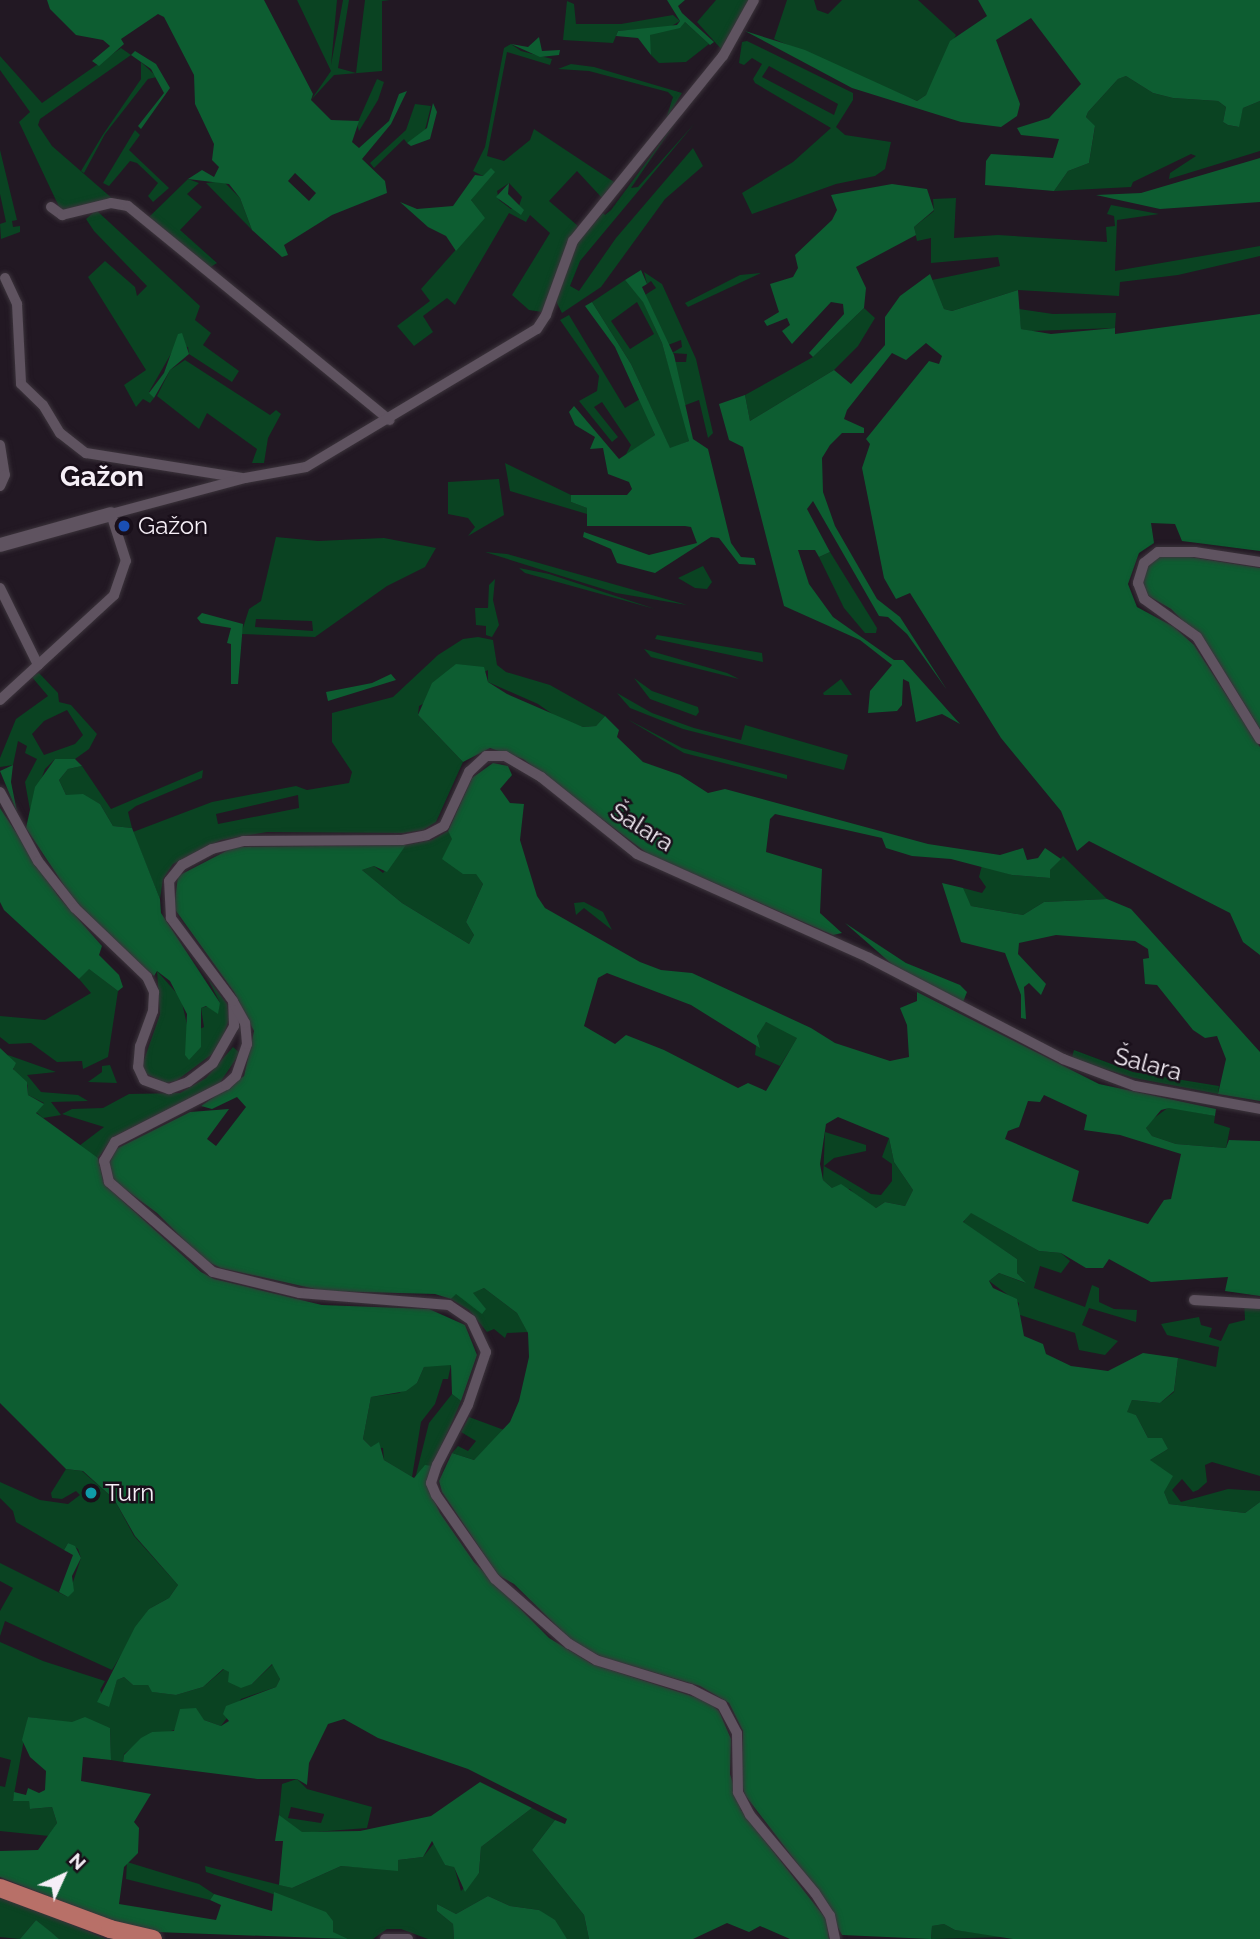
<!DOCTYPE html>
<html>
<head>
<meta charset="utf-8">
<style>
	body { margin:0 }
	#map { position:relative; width:1260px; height:1939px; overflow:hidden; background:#221823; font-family:Raleway,sans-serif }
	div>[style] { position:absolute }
	.green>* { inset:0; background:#0a4322 }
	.forest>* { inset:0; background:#0d5d31 }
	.roads { filter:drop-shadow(0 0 2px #3b333b) drop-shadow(0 0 2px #3b333b) }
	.minor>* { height:10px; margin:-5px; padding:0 5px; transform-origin:5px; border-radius:5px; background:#5f5360 }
	.tertiary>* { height:14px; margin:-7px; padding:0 7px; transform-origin:7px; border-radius:7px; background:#5f5360 }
	.primary>* { height:18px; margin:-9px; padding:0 9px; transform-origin:9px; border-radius:9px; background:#b87068 }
	.dots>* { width:19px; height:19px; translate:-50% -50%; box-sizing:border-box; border:4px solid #190f1a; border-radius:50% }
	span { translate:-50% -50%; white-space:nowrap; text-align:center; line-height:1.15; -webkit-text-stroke:5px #190f1a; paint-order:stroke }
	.poi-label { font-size:24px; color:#f6eff7 }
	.left { translate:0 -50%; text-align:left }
	.street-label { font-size:24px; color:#f6eff7 }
	.quarter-label { font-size:28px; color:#f6eff7; font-weight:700 }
	.north { position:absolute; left:28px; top:1841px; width:70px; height:70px; -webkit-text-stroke:5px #190f1a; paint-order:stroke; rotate:45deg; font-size:19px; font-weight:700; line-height:28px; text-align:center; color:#f6eff7 }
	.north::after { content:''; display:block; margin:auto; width:24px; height:32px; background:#f6eff7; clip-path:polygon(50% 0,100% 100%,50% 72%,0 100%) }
</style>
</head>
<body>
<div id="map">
	<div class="green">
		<i style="clip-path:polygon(297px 0,337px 0,331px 65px,343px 0,349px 0,338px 68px,356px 73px,365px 0,390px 0,382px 1px,382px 71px,334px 75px,311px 100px,331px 71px)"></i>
		<i style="clip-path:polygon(716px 0,749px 0,722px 50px,697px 22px)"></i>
		<i style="clip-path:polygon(787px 0,814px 0,817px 10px,828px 14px,842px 0,918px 0,956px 35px,926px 95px,917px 101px,774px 39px)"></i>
		<i style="clip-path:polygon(567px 1px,574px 4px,576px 24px,621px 24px,673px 15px,680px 21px,670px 27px,618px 31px,613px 43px,563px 40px)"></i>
		<i style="clip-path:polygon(685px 22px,709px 44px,686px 62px,659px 63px,651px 55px,649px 35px)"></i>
		<i style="clip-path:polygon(evenodd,747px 41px,853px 93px,853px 100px,836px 127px,845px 135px,891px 142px,885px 169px,875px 176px,836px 184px,752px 214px,742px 193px,793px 162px,831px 128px,755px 83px,753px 79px,762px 64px,752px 58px,744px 65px,739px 63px,742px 42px,747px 41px,769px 66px,838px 104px,834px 115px,762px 77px,769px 66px)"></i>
		<i style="clip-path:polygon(evenodd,511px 44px,521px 51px,552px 59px,550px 65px,507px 52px,487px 156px,504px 161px,530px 140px,534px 129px,617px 184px,603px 199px,577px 171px,549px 201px,578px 226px,542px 312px,529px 310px,512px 295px,550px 233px,530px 215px,526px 222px,509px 213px,455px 305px,447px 298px,423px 316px,433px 332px,414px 346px,397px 326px,430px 301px,421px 289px,484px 218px,471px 200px,483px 176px,473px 171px,485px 147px,504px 48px,511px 44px,509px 183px,522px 197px,519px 206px,511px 209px,499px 200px,497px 191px,509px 183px)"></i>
		<i style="clip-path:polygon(121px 48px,131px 55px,40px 119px,38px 125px,52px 146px,114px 200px,62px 213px,19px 122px,30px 112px,0 70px,0 56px,42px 103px)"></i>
		<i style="clip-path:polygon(141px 62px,157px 77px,148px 79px,105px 134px,84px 173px,81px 171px,102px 136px,141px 79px)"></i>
		<i style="clip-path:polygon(571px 64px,594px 67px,682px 93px,666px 119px,673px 97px,668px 92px,589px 71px,558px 69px)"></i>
		<i style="clip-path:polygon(1126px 76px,1153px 93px,1173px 98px,1218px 101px,1226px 107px,1223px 122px,1228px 125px,1238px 127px,1243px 108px,1260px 101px,1260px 151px,1169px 179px,1170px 173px,1196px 156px,1191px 154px,1133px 182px,1131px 187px,1054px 191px,1068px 171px,1089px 163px,1095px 127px,1086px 117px,1088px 112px,1118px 79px)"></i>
		<i style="clip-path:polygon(377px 79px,384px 82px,378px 100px,359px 131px,357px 124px)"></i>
		<i style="clip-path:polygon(415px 104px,431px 106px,424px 134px,407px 143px,404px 139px,374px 168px,370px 163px,406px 130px)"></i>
		<i style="clip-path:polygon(676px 122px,631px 188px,638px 187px,695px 123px,580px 261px,570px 286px,579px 291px,616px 238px,693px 148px,703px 166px,665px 199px,601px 287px,562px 313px,556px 301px,578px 241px,603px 213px,605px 215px,611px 210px)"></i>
		<i style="clip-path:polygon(135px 130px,140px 135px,129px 150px,169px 188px,153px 202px,148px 196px,158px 183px,137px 163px,130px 161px,109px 186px,103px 183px)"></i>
		<i style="clip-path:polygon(0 150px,17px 220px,12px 221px,13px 227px,20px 226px,20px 232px,1px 239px,0 224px,6px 222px,0 194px)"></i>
		<i style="clip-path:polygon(188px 179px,199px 183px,187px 194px,202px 207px,180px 230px,217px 263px,209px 268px,149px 217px)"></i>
		<i style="clip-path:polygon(223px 181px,240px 198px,252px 230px,206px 183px)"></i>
		<i style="clip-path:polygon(956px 198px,954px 238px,998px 235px,1107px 242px,1106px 227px,1115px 226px,1114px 216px,1107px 214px,1111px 205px,1159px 214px,1117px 220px,1115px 271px,1260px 246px,1260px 256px,1178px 275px,1120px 282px,1119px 296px,1018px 290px,952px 311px,944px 309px,932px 280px,1000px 266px,998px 257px,931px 263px,931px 238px,917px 241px,914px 227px,934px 211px,933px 199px)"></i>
		<i style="clip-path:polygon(96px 210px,200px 306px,195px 320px,211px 333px,203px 345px,239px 371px,232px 382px,189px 354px,188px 347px,176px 345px,149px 392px,154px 398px,150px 403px,143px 399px,136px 407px,124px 385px,146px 370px,88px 277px,105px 261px,135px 287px,137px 296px,147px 286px,94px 231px,86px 219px)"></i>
		<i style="clip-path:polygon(644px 272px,662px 284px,696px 359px,713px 433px,708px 438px,699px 400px,683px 406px,673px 362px,686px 362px,687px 354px,672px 353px,682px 347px,681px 340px,668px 345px,665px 341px,645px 295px,656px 288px,651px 281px,647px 284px)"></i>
		<i style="clip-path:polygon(761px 273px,688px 307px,685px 303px,740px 275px)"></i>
		<i style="clip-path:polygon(evenodd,625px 280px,643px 301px,662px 343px,688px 431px,689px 441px,670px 449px,631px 364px,592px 302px,625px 280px,637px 302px,654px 334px,630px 349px,611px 321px,637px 302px)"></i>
		<i style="clip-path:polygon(864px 308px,875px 318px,858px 346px,834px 370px,750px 421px,745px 395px,813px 357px)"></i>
		<i style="clip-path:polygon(1019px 309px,1053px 314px,1116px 313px,1115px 328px,1031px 331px,1021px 329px)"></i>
		<i style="clip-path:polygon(569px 315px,625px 408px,640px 399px,655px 435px,625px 456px,631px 445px,602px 402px,594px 407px,618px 437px,612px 442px,579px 401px,597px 391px,599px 376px,560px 320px)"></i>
		<i style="clip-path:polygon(185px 360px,270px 415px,276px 410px,281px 414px,268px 438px,264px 463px,252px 463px,257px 449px,207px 413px,199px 429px,157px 396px,170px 370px)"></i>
		<i style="clip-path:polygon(505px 463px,571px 495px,571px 502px,587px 508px,587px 514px,510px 491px)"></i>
		<i style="clip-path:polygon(499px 479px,504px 515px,468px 536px,475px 527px,468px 518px,448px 514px,448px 482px)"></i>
		<i style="clip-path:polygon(evenodd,276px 537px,318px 541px,384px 538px,436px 548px,425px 567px,387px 586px,315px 637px,241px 634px,249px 609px,261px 601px,276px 537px,256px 619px,312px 621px,313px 631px,255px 627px,256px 619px)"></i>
		<i style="clip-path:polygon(485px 552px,507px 554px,687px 605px,616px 593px)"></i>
		<i style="clip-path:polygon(830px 552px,877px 628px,876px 633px,865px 633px,844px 608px,819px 557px)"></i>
		<i style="clip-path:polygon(703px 566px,712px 582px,707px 589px,695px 588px,678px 578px)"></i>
		<i style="clip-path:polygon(519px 568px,549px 574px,655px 609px,525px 573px)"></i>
		<i style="clip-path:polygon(495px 579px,493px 600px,499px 625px,492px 637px,486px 635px,486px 626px,476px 625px,475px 608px,488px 608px,489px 585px)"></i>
		<i style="clip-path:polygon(657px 635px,762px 653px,763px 662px,655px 639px)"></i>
		<i style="clip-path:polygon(evenodd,478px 637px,493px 640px,497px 665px,506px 672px,550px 685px,605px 716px,596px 726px,583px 727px,558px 718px,538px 704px,488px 682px,488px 670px,419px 706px,418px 715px,463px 762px,436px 822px,423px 830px,403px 833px,267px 832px,221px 840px,173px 864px,163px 879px,160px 899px,133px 832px,212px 802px,296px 786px,307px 790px,349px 783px,352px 772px,332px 742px,332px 713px,393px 697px,438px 655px,463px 639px,478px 637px,298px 795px,299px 808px,218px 824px,216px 814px,298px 795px)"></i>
		<i style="clip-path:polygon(644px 649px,727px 673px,739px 679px,651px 657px)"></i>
		<i style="clip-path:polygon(evenodd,39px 673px,58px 693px,59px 702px,71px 705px,97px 734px,89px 749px,75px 759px,55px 759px,45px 769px,30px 810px,25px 782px,37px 759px,25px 753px,27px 746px,18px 741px,13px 765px,0 767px,0 758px,16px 719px,48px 696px,31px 676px,39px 673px,67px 710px,83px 735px,75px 744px,44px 755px,32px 734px,44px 721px,67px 710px)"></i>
		<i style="clip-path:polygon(634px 678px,652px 691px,698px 707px,699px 712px,696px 716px,650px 699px)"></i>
		<i style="clip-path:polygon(841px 679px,852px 695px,824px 695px,823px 693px)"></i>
		<i style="clip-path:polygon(617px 693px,652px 713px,694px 728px,741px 740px,745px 725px,848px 755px,844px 770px,683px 729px,630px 708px)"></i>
		<i style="clip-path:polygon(627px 719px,682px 748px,787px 775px,787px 779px,684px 753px)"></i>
		<i style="clip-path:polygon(82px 766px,111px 809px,203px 770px,202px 778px,136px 806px,128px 812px,132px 828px,113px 826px,100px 804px,83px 795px,66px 795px,59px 780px,68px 769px)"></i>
		<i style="clip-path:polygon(448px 831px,483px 884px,466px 922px,474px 935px,469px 944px,402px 903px,362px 870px,374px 866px,383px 873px,406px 845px,432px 840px)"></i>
		<i style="clip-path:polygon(1063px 856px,1107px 899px,1044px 902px,1023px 915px,971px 906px,963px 891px,963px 888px,982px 893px,986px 887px,979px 877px,982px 865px,1012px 875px,1050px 878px,1050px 870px)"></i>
		<i style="clip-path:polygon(584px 902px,603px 912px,612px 930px,584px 908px,576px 915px,574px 903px)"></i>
		<i style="clip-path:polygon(88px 968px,118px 991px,108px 1057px,83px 1069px,82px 1061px,57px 1062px,31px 1043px,9px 1044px,0 1037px,0 1016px,45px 1020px,91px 993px,79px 979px)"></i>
		<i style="clip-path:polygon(157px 971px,181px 998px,189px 1034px,204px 1027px,201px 1008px,220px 1003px,208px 979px,227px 1004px,229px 1019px,219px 1049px,176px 1081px,165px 1083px,145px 1073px,143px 1063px,160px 1014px)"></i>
		<i style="clip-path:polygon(766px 1022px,798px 1037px,780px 1066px,755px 1055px,758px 1030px)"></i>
		<i style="clip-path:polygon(233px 1047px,240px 1053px,219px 1084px,113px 1137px,98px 1158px,79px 1146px,104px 1127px,62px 1114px,72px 1109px,103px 1108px,129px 1094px,180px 1093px,206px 1078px)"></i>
		<i style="clip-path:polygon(1074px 1050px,1133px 1072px,1219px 1086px,1218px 1094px,1134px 1078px,1080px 1061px,1072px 1057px)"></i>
		<i style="clip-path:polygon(8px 1055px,56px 1072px,27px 1075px,41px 1092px,78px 1095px,88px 1101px,51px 1102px,61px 1115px,43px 1118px,36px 1112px,44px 1103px,28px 1095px,28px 1085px,16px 1075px)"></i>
		<i style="clip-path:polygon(110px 1065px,117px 1083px,88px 1082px,102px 1072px,102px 1066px)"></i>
		<i style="clip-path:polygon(1169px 1107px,1215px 1116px,1214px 1123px,1230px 1128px,1226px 1148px,1176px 1144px,1152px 1136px,1146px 1128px,1150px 1121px)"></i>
		<i style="clip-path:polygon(825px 1132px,866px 1145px,866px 1151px,834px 1158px,824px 1166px,871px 1194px,881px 1195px,892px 1181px,892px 1164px,882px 1157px,889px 1138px,894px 1162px,913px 1190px,905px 1206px,885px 1202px,876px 1208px,859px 1200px,850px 1189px,832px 1188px,823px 1180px)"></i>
		<i style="clip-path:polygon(970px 1212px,1039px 1251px,1061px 1253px,1070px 1261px,1061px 1273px,1040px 1266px,1034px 1288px,1085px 1307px,1092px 1285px,1099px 1288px,1099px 1302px,1114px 1309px,1137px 1310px,1136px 1322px,1089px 1308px,1082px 1325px,1118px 1341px,1105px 1355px,1079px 1350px,1075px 1333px,1017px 1314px,1019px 1303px,989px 1281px,999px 1273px,1025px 1283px,1017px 1273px,1017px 1259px,963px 1223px)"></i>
		<i style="clip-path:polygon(484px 1288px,517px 1313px,528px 1332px,507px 1333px,505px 1338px,494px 1329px,487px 1332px,469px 1310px,451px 1299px,456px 1293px,471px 1301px,472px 1293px)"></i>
		<i style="clip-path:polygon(1244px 1300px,1260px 1302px,1260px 1476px,1212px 1462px,1205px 1465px,1207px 1482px,1198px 1490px,1193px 1492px,1182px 1479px,1172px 1490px,1181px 1502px,1228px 1489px,1260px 1491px,1260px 1502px,1245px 1513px,1169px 1504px,1150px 1460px,1168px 1449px,1148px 1438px,1136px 1415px,1126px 1413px,1132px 1400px,1160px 1403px,1174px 1392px,1178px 1358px,1216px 1367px,1219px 1347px,1167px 1335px,1161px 1324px,1199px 1317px,1201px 1325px,1212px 1328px,1209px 1337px,1221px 1341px,1229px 1324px,1245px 1320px)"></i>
		<i style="clip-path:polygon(441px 1362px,451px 1365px,448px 1379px,443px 1379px,435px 1404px,421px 1422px,412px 1477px,384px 1460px,383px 1448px,371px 1447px,363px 1439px,371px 1397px,399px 1393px,417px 1383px,424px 1367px)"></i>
		<i style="clip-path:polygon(452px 1394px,461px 1401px,453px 1420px,432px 1466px,415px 1479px,429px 1423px)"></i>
		<i style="clip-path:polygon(469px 1417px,504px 1430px,474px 1460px,452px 1453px,458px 1446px,468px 1451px,476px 1441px,461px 1432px)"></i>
		<i style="clip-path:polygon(66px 1469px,82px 1471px,114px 1499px,134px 1536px,178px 1585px,169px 1598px,149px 1609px,112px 1670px,5px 1621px,0 1636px,0 1611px,13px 1588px,0 1581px,0 1563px,68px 1597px,81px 1558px,78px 1549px,68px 1543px,64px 1550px,16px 1522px,13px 1511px,0 1498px,0 1482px,40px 1500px,68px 1504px,80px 1495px,76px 1491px,62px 1499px,52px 1498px,51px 1493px)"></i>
		<i style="clip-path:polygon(0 1642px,43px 1661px,105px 1681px,100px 1690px,108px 1707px,117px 1680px,124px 1677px,133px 1685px,148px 1685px,153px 1692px,176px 1695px,203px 1687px,224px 1669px,252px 1684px,273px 1664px,280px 1679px,276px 1687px,241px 1699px,221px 1726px,204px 1720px,165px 1733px,152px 1732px,124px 1754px,123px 1762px,111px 1760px,110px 1728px,28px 1717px,13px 1800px,29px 1801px,31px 1809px,52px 1807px,57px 1823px,49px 1836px,0 1831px,0 1786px,5px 1787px,11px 1760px,0 1757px)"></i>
		<i style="clip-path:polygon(evenodd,297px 1779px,307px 1789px,372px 1807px,367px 1828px,302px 1833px,286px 1823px,279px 1815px,282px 1784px,297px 1779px,291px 1807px,324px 1814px,324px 1815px,321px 1823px,288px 1818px,291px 1807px)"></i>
		<i style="clip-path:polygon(532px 1808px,555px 1820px,532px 1850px,584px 1915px,589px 1939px,567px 1939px,539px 1910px,510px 1906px,488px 1896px,456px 1914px,437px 1904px,437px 1911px,453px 1924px,454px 1939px,428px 1939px,401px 1929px,387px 1929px,373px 1939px,348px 1939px,336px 1935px,306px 1905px,206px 1872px,205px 1866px,292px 1888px,341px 1866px,398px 1870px,398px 1860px,423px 1857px,435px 1842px,445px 1865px,454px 1866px,461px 1891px,479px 1873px,481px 1847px)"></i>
		<i style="clip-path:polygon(127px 1862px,199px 1884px,214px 1894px,210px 1900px,126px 1879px)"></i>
		<i style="clip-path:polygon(0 1898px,37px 1910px,106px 1939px,59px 1939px,36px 1920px,20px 1939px,0 1937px)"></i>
		<i style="clip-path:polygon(944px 1924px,955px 1930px,1007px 1937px,931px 1939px,932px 1926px)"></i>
	</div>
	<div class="forest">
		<i style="clip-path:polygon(evenodd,47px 0,264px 0,313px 94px,311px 100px,331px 120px,359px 121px,352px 142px,359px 148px,389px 121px,399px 94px,407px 91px,391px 124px,362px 159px,385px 181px,387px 193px,332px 215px,284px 245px,288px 255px,282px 257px,252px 230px,240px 198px,229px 184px,188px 179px,202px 170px,214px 177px,219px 167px,212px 160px,214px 144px,195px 104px,194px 75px,164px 17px,158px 14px,121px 39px,124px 44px,99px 66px,92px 61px,110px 46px,103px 40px,76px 35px,50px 9px,47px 0,295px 173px,316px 193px,309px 201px,288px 181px,295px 173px)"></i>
		<i style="clip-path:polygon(667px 0,685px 0,678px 6px,682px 13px,714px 42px,710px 45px,685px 22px,680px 28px,650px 35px,651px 55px,638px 38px,616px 36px,618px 31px,677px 25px,680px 21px)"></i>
		<i style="clip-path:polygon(978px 0,1260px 0,1260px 101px,1243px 108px,1239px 127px,1228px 125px,1223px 122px,1226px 107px,1218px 101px,1173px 98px,1153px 93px,1126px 76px,1118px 79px,1088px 112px,1086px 117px,1095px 126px,1089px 163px,1068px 171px,1054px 191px,985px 185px,986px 161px,991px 154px,1053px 158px,1059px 139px,1021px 135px,1017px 128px,1049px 118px,1081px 84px,1031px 18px,996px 40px,1020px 104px,1017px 116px,1001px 127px,961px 122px,852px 88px,745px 31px,805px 50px,917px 101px,926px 95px,950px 41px,987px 16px)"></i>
		<i style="clip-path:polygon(539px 37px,542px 51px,560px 50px,559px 55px,540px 57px,511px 44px,528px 47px)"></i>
		<i style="clip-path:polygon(135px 51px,156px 64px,170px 88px,141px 129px,138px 126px,164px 93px,151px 69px,131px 55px)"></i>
		<i style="clip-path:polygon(433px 103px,437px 112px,430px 139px,411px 146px,407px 143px,427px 128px)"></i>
		<i style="clip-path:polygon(1260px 158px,1260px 202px,1160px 209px,1096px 195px,1141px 193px)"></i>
		<i style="clip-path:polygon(491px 168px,495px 172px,471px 200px,485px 218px,456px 251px,446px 236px,428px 227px,400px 202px,417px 209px,453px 206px,475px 175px,483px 176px)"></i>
		<i style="clip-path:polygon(509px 183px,508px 194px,524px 210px,521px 215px,496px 197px)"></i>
		<i style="clip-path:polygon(892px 184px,927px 189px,934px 210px,914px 227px,916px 235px,856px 267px,866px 288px,864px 308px,813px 357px,809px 353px,844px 314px,843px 304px,831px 302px,792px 344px,782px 331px,790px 325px,787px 318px,767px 326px,764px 321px,779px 312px,770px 284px,793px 277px,798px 268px,795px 255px,832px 220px,837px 210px,831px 195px)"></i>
		<i style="clip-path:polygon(641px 270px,647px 284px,642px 287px,674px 355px,693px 439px,708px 449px,731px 543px,741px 557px,754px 558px,756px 565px,739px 564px,719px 538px,711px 537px,655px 573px,617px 563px,611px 549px,583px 537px,584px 532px,649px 555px,697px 543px,691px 527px,685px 526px,587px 526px,587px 508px,571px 502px,571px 495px,627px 495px,632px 489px,629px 482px,608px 474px,603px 448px,590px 449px,595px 437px,575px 425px,569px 412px,574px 406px,619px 459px,655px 435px,615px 347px,585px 306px,592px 302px,631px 364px,670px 448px,689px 441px,662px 343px,643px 302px,625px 280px)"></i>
		<i style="clip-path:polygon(930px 274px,944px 309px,952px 311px,1018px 290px,1021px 329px,1051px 334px,1115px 328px,1115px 334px,1260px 314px,1260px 551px,1182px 541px,1175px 524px,1151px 523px,1154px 543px,1139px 553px,1128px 584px,1137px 607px,1174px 627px,1194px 645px,1260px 747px,1260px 955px,1243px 942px,1230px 913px,1089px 841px,1077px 851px,1061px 811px,1001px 738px,910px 593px,896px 599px,884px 578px,862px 468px,870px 444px,866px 439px,929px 361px,939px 364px,942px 356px,926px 343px,906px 360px,892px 353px,847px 410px,844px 419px,864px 428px,864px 433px,842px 433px,830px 445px,822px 458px,823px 492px,835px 526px,877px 599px,900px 617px,947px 690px,907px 634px,888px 617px,879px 616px,813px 501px,807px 509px,830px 552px,819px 557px,815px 550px,798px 550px,809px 584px,833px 617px,894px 660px,903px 660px,960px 724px,942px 714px,916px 722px,909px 682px,903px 679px,902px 705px,897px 711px,868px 713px,870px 691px,892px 665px,860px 640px,784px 606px,743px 447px,729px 440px,719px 404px,745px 395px,750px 421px,834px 370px,851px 384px,885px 345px,885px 317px,900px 296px)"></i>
		<i style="clip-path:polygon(182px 333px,189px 354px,170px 370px,154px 398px,149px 393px,164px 373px,178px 334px)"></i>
		<i style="clip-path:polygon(1171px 554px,1260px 568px,1260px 729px,1209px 647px,1171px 609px,1142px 592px,1145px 566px,1155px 557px)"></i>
		<i style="clip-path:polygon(202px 613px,243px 624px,238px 684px,231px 684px,231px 644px,227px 643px,231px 628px,201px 623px,197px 618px)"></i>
		<i style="clip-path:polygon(456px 664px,484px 667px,488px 682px,507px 694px,583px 727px,596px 726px,605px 716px,619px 730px,617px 737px,643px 762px,680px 775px,708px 793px,725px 789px,928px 844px,1000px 855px,1023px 848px,1027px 860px,1038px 858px,1045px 848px,1061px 859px,1050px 870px,1050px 878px,1012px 875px,951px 859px,912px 856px,886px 848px,882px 838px,775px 814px,770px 819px,766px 852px,822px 869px,820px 913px,842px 933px,833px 935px,648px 854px,523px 759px,490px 748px,463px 762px,418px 715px,432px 683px)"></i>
		<i style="clip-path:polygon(391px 674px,396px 680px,328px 701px,326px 692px,372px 683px)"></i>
		<i style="clip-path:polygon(55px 759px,75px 759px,82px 766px,68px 769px,59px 780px,66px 795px,83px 794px,100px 804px,113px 826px,132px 828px,160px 899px,161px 913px,220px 1003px,218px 1014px,206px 1006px,201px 1008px,201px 1047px,189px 1060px,185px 1055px,187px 1014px,170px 981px,157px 971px,154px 976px,101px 929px,71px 896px,26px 828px,35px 787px)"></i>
		<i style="clip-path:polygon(evenodd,493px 763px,508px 766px,512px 775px,500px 789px,510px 803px,524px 804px,520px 840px,537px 896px,545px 908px,640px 962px,661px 970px,692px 973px,811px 1028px,835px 1043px,890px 1061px,909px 1057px,907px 1025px,900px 1008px,917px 1001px,917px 992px,1099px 1084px,1216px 1109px,1215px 1116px,1169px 1108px,1161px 1110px,1146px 1128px,1152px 1136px,1176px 1144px,1226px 1148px,1229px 1140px,1260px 1141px,1260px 1296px,1225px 1291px,1228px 1277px,1151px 1282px,1109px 1259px,1103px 1268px,1086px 1268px,1061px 1253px,1039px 1251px,971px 1213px,963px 1222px,1017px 1259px,1017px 1273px,1026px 1283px,999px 1273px,989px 1281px,993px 1288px,1017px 1299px,1024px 1336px,1043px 1344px,1046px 1354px,1071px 1366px,1108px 1371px,1143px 1353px,1178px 1358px,1174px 1391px,1160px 1403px,1132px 1400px,1127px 1412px,1136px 1415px,1148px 1438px,1162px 1438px,1168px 1449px,1150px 1460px,1173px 1476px,1164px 1492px,1169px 1504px,1245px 1513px,1260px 1502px,1260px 1939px,1013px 1939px,955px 1930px,944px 1924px,932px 1926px,931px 1939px,842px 1935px,819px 1892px,745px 1795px,741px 1781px,743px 1731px,729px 1703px,700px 1686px,602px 1657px,573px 1642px,514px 1584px,498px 1575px,442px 1492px,439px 1481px,452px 1453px,474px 1460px,510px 1422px,519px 1401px,529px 1357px,528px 1333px,517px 1313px,484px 1288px,473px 1293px,486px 1309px,482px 1314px,456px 1294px,451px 1299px,435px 1294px,324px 1291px,221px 1268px,204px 1260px,157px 1213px,114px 1181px,108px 1166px,116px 1149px,190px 1112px,229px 1109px,207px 1139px,216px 1146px,246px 1107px,237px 1097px,212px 1109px,201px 1106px,244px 1076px,254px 1031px,234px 992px,174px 908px,178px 876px,234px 847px,406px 845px,387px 872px,374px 866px,362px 870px,402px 903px,469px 944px,474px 935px,466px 922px,483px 884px,476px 874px,463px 874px,442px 859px,452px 839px,448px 831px,472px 778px,493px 763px,607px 973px,691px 1005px,760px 1048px,757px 1036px,766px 1022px,797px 1038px,766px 1091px,748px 1083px,738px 1088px,664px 1050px,626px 1035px,615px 1044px,584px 1026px,598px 978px,607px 973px,493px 763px,1044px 1095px,1087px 1115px,1084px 1130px,1120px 1135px,1181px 1154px,1171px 1199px,1164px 1200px,1148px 1224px,1072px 1201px,1079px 1171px,1005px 1139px,1008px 1131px,1019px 1127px,1028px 1101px,1040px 1102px,1044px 1095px,493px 763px,838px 1117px,889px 1138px,894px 1162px,913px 1190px,905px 1206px,885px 1202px,876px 1208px,841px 1184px,832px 1188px,823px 1180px,820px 1164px,826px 1124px,838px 1117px)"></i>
		<i style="clip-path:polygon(13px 765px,11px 782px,17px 812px,0 771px)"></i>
		<i style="clip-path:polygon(0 808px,58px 896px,102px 946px,99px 955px,119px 975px,123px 987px,118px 991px,89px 969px,79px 979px,4px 910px,0 902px)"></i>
		<i style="clip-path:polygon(942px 883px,963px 888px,971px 906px,1023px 915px,1044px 902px,1107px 899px,1131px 909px,1260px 1052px,1260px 1101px,1218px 1094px,1226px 1059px,1217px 1036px,1205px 1038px,1193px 1030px,1157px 985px,1145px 984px,1143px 959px,1149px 958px,1148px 949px,1135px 941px,1056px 935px,1019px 943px,1018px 954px,1046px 984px,1041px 995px,1029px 983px,1024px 987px,1026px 1019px,1021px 1018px,1021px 995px,1005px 953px,961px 942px)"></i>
		<i style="clip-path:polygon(845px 923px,906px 963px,960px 985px,967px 992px,963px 1002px,894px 966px)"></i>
		<i style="clip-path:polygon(0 1048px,16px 1063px,13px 1069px,27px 1082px,28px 1095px,44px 1104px,36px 1113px,98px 1158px,104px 1184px,201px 1272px,214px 1279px,322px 1305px,429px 1309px,465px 1325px,477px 1355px,461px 1401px,452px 1394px,451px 1365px,424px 1367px,417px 1383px,406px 1391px,371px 1397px,363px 1439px,371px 1447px,379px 1442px,384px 1460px,414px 1478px,425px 1465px,432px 1466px,427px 1486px,440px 1513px,474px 1562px,549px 1638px,592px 1664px,707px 1701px,719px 1711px,731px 1739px,730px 1774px,741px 1810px,826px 1919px,829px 1939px,790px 1939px,760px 1926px,749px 1932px,727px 1923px,693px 1939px,589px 1939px,584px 1915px,532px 1850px,555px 1820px,565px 1824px,567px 1819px,468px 1769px,378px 1738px,344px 1719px,328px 1724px,309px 1763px,307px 1785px,297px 1779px,257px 1779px,123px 1762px,124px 1755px,141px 1738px,152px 1732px,174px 1731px,180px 1709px,196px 1708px,204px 1720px,221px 1726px,229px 1721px,223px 1714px,226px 1706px,276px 1687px,280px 1679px,272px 1664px,252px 1684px,241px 1688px,228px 1682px,229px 1672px,223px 1669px,203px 1687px,176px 1695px,152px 1692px,148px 1685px,133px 1685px,124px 1677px,117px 1680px,109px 1707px,97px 1702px,135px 1627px,149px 1609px,169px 1598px,178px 1585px,135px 1536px,114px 1499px,83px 1471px,66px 1469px,0 1403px)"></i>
		<i style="clip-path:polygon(68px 1543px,75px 1546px,81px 1558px,72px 1576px,74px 1591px,68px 1597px,59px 1592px,73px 1555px,64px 1550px)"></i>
		<i style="clip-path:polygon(28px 1717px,72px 1722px,85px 1717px,110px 1728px,111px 1760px,83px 1757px,81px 1781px,151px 1794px,134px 1822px,139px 1828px,138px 1853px,124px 1867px,119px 1904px,216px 1920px,221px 1905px,210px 1900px,214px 1894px,272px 1911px,274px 1892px,326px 1912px,333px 1921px,333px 1932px,348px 1939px,156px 1932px,108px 1920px,0 1877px,0 1851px,38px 1850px,57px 1823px,52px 1807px,30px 1809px,29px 1801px,13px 1801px,14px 1792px,26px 1795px,28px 1788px,39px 1793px,45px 1790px,46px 1771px,30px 1757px,22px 1740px)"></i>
		<i style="clip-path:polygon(480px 1782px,532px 1808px,481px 1847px,479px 1873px,465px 1892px,454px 1867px,445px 1865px,432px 1841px,423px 1857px,398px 1860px,398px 1871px,341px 1866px,292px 1888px,279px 1885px,283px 1841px,275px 1841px,279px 1815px,302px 1832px,360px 1831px,431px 1816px)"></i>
		<i style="clip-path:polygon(488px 1896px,510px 1906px,539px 1910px,555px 1920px,567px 1939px,454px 1939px,453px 1924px,437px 1911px,437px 1904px,456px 1914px)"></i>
		<i style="clip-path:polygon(36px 1920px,51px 1932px,59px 1939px,20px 1939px)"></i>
	</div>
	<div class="roads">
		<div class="minor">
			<i style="left:51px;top:207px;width:14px;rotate:36deg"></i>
			<i style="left:62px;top:215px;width:50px;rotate:-13.8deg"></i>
			<i style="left:111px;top:203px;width:17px;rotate:10deg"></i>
			<i style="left:128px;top:206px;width:338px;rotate:39.3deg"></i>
			<i style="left:5px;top:278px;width:29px;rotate:65deg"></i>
			<i style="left:17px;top:304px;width:80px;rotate:87.1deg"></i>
			<i style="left:21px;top:384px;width:30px;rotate:44deg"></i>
			<i style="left:43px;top:405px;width:33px;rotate:59deg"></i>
			<i style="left:60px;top:433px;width:33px;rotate:38deg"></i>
			<i style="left:86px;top:453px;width:158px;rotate:9.1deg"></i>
			<i style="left:0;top:445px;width:30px;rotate:81deg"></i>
			<i style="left:5px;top:475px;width:12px;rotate:114deg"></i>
			<i style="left:1260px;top:562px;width:66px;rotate:-171.3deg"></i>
			<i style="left:1195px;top:552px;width:37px;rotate:180deg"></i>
			<i style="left:1158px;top:552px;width:18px;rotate:142deg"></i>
			<i style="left:1144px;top:563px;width:21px;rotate:107deg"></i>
			<i style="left:1138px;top:583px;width:17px;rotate:69deg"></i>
			<i style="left:1144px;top:599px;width:65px;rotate:35.6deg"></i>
			<i style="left:1197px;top:637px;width:120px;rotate:58.3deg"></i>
			<i style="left:0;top:588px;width:86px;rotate:63.7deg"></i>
			<i style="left:0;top:700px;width:155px;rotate:-42.6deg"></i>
			<i style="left:114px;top:595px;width:36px;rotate:-71deg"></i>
			<i style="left:126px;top:561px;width:49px;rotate:-107.7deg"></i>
			<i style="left:111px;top:514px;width:139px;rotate:-15deg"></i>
			<i style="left:245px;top:478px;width:62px;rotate:-10.2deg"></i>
			<i style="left:306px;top:467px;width:269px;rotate:-30.9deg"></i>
			<i style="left:537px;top:329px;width:17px;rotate:-57deg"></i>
			<i style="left:546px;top:315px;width:79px;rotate:-70deg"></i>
			<i style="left:573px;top:241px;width:238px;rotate:-51deg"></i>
			<i style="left:723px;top:56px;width:64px;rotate:-61deg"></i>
			<i style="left:0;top:792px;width:79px;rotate:61.2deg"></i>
			<i style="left:38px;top:861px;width:60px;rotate:51.8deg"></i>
			<i style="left:75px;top:908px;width:100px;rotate:43.8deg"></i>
			<i style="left:147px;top:977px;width:17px;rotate:65deg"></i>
			<i style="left:154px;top:992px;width:19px;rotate:93deg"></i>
			<i style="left:153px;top:1011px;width:37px;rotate:110deg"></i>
			<i style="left:140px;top:1046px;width:21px;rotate:95deg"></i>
			<i style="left:138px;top:1067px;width:14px;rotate:65deg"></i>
			<i style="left:144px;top:1080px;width:27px;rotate:20deg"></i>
			<i style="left:169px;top:1089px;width:20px;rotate:-20deg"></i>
			<i style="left:188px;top:1082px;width:31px;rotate:-37deg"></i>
			<i style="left:213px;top:1063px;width:43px;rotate:-60.4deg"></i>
			<i style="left:234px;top:1026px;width:23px;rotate:-92deg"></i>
			<i style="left:1194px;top:1300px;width:66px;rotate:3.5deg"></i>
			<i style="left:385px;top:1939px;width:23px"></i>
			<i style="left:835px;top:1939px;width:24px;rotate:-102deg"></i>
			<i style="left:830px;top:1916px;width:27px;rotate:-123deg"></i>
			<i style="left:815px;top:1893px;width:102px;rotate:-129.8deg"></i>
			<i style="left:750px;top:1815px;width:26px;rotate:-118deg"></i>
			<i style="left:738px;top:1792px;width:59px;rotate:-91deg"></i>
			<i style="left:737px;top:1733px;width:32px;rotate:-118deg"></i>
			<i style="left:722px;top:1705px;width:36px;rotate:-153deg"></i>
			<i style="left:690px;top:1689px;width:98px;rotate:-162.9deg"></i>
			<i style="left:596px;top:1660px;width:31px;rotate:-149deg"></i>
			<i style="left:569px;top:1644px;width:98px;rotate:-138.7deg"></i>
			<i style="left:495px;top:1579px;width:103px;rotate:-125.1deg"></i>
			<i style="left:436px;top:1495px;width:13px;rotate:-113deg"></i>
			<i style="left:431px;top:1483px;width:19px;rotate:-72deg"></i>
			<i style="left:437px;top:1465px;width:68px;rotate:-62.7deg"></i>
			<i style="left:468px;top:1405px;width:56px;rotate:-71.2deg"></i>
			<i style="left:486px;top:1352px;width:35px;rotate:-115deg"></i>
			<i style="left:471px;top:1320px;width:27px;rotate:-146deg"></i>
			<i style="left:449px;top:1305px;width:150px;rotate:-175.4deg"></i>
			<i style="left:299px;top:1293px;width:89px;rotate:-166.3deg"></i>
			<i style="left:213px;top:1272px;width:138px;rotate:-139.1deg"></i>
			<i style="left:109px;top:1182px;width:22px;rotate:-103deg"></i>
			<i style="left:104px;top:1161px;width:22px;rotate:-60deg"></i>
			<i style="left:115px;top:1142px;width:125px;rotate:-27.2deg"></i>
			<i style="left:226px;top:1085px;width:13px;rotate:-42deg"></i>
			<i style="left:236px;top:1076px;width:34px;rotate:-71deg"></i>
			<i style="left:247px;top:1044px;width:21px;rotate:-95deg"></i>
			<i style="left:245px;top:1023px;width:25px;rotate:-119deg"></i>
			<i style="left:233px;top:1001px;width:104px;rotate:-126.8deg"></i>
			<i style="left:171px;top:918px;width:37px;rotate:-93deg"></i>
			<i style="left:169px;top:881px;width:21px;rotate:-51deg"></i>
			<i style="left:182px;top:865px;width:34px;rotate:-28deg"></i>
			<i style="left:212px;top:849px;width:32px;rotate:-14deg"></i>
			<i style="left:243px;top:841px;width:159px;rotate:-0.4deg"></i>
			<i style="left:402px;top:840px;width:25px;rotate:-11deg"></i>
			<i style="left:427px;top:835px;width:19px;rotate:-28deg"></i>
			<i style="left:444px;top:826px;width:60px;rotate:-65.2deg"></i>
			<i style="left:469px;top:772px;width:23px;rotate:-43deg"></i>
			<i style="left:486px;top:756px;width:19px"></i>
			<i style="left:505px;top:756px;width:42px;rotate:30.3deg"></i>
			<i style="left:541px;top:777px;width:123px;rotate:38.7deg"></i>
			<i style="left:637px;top:854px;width:254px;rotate:24.1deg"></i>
			<i style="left:869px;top:958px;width:219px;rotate:27.5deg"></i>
			<i style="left:1063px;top:1059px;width:77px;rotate:20.6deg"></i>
			<i style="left:1135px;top:1086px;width:127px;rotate:10.4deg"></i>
		</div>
		<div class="tertiary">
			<i style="left:0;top:545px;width:115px;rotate:-15.6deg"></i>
		</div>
		<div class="primary">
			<i style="left:0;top:1888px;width:117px;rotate:20.4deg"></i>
			<i style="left:110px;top:1929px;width:44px;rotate:13.1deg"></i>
		</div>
	</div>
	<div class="dots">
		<i style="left:124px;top:526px;background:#1a4fb4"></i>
		<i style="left:91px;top:1493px;background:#0f9aa8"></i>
	</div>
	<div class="poi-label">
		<span class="left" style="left:138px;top:526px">Gažon</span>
		<span class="left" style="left:105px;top:1493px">Turn</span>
	</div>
	<div class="street-label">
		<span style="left:642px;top:827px;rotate:32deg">Šalara</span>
		<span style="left:1148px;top:1064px;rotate:15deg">Šalara</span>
	</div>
	<div class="quarter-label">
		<span style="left:102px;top:477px">Gažon</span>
	</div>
	<div class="north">N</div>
</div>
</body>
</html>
